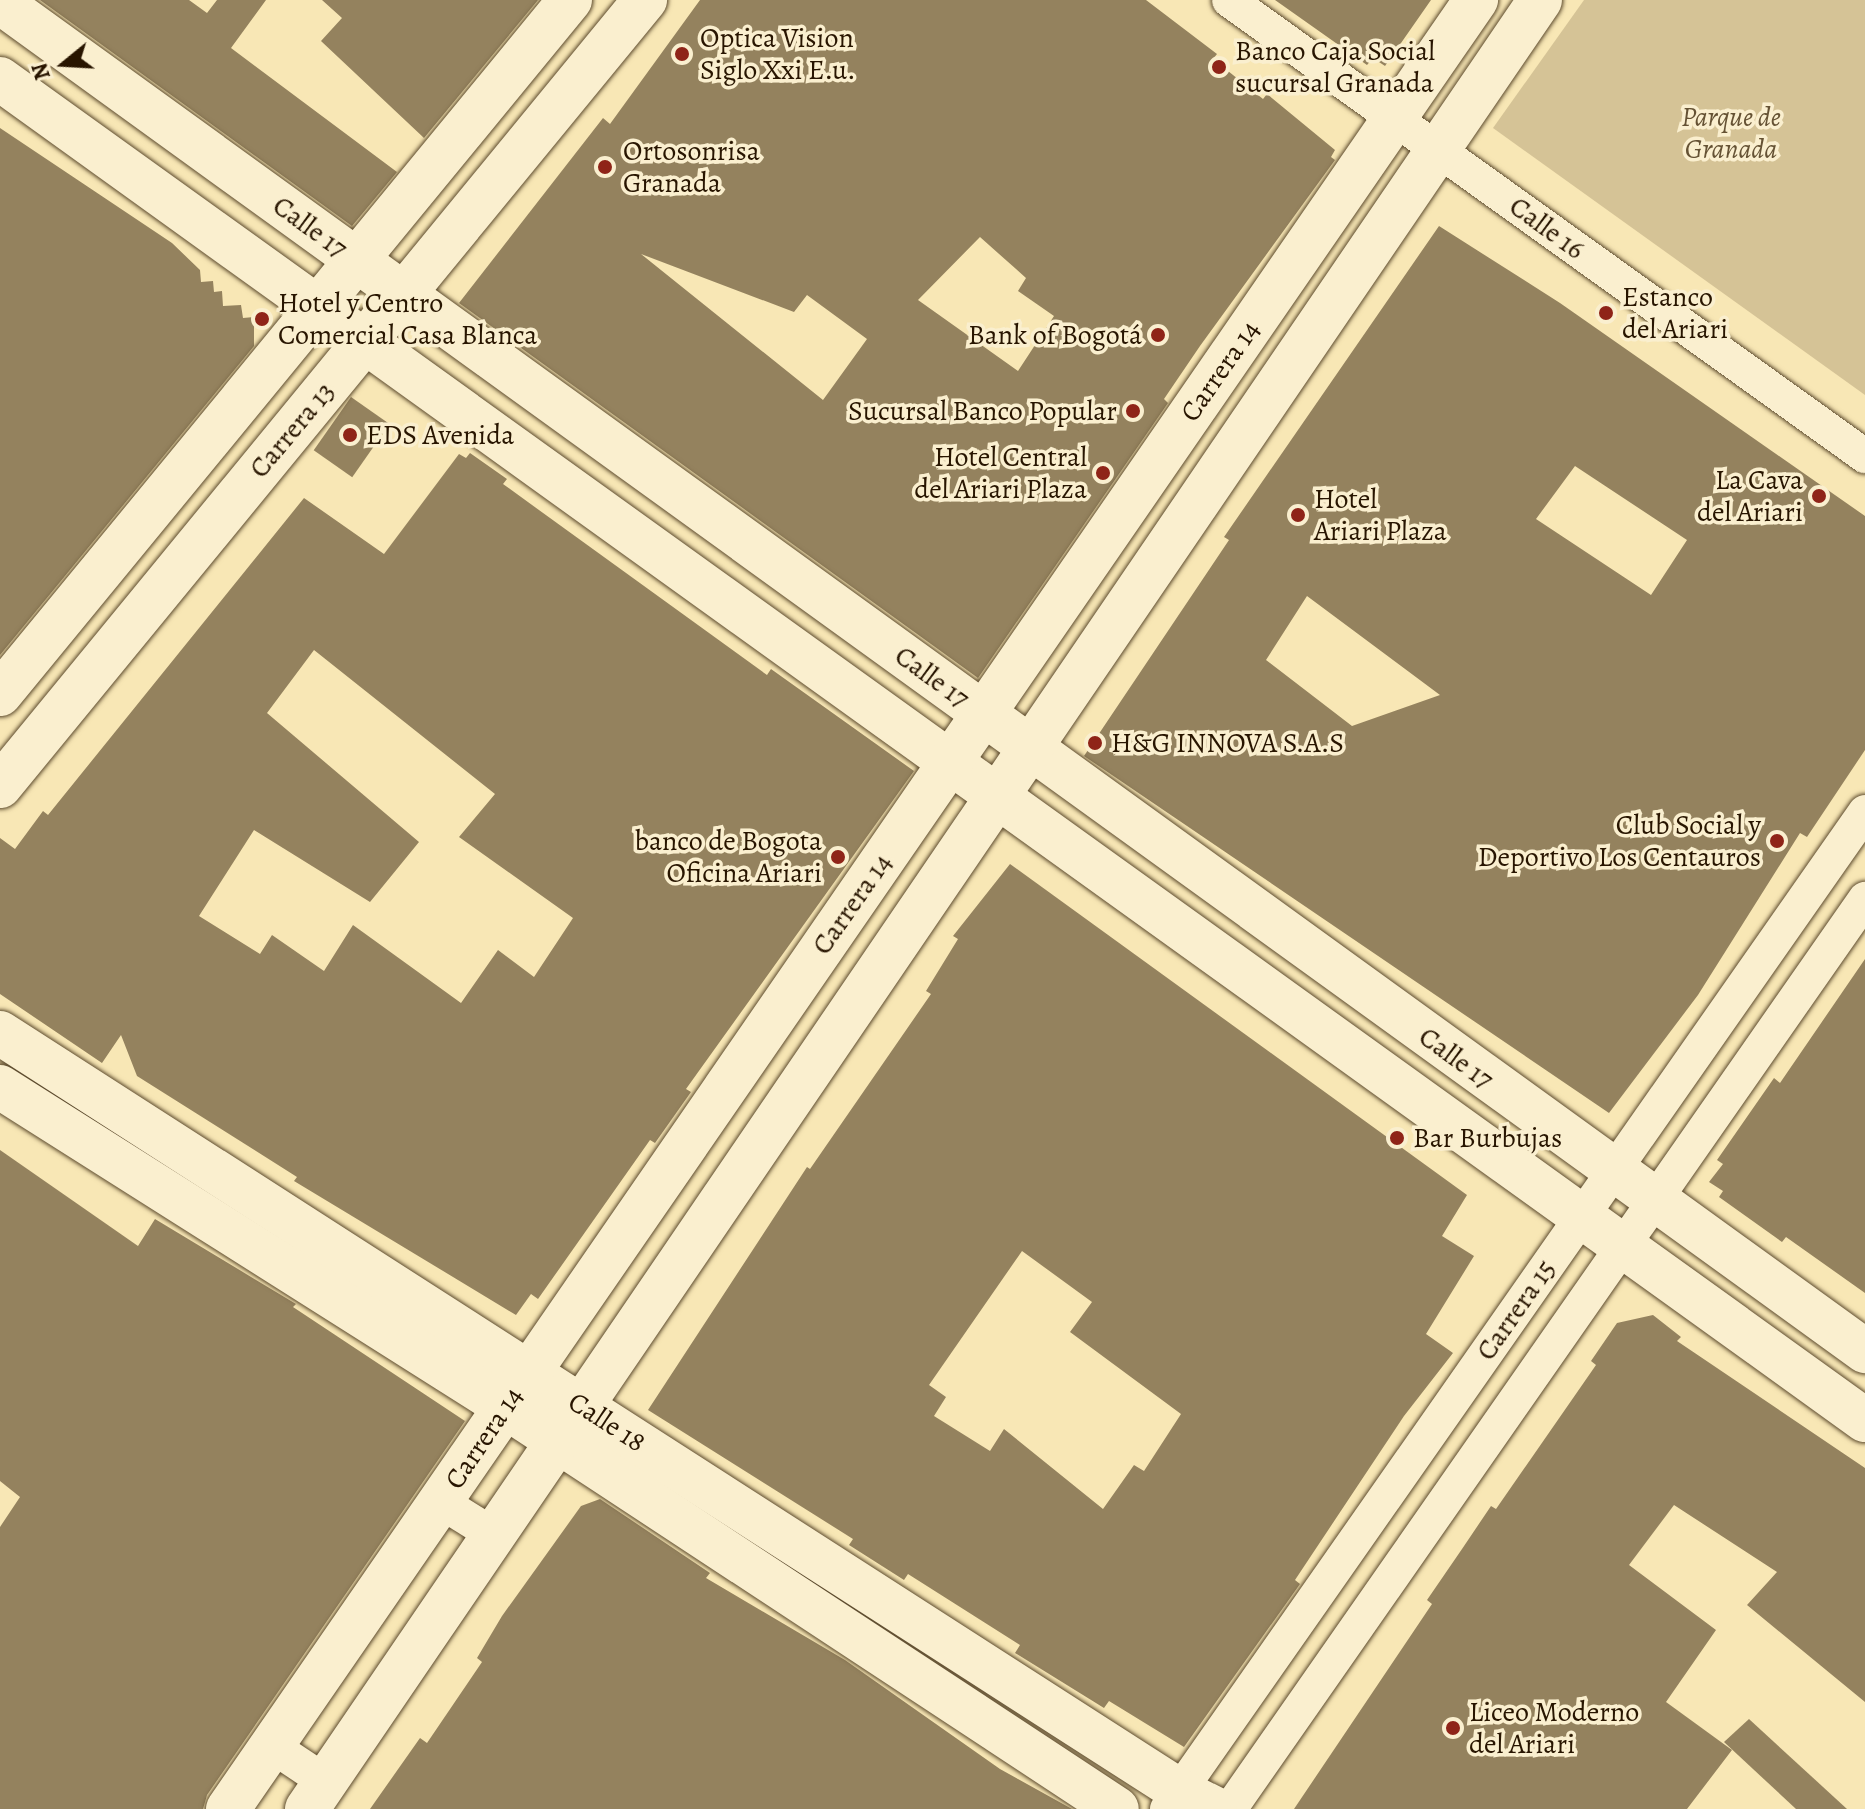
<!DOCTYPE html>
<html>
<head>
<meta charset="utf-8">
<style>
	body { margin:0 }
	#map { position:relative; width:1865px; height:1809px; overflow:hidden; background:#f8e7b5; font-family:Alegreya,serif }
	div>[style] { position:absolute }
	.green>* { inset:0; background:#d5c396 }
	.building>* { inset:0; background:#94825e; transform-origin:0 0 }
	.roads { filter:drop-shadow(0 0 2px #5c4a2d) drop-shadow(0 0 2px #5c4a2d) }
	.street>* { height:34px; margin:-17px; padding:0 17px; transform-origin:17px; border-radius:17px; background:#faefcf }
	.secondary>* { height:44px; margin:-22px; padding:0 22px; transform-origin:22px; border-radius:22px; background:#faefcf }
	.dots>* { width:22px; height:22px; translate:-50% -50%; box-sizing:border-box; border:4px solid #faefcf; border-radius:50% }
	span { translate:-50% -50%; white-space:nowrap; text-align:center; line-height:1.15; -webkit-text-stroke:7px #faefcf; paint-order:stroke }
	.poi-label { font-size:28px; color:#281500 }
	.left { translate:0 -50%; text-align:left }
	.right { translate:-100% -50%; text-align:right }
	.park-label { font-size:28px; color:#655234; font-style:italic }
	.street-label { font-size:28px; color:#281500 }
	.north { position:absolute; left:24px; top:24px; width:80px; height:80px; -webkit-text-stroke:6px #faefcf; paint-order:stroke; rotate:252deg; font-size:22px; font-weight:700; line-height:32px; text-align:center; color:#281500 }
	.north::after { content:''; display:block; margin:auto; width:28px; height:36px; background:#281500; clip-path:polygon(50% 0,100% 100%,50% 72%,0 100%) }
</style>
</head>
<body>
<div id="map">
	<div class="green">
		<i style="clip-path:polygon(1584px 0,1865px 0,1865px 395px,1493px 128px)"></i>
	</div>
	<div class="building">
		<i style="clip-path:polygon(40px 0,189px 0,207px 13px,217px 0,266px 0,231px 48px,397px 172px,352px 226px)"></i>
		<i style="clip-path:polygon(322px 0,538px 0,424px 138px,321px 41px,342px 18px)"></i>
		<i style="clip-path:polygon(evenodd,700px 0,1146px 0,1217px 54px,1213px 59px,1263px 99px,1267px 94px,1335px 150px,1331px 157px,1335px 160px,1200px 346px,1164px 399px,1168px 403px,978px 678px,459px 303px,603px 118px,610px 124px,700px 0,980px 237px,1026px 278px,1018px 291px,1054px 316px,1018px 371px,918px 300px,980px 237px,700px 0,641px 254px,794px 312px,807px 295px,867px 339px,823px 400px,641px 254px)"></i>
		<i style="clip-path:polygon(1275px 0,1431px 0,1385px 66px,1373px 58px,1367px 65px)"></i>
		<i style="clip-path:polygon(0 128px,172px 243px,200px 270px,201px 282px,213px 281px,214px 292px,222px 291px,223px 306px,241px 305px,243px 318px,254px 317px,254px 346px,0 655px)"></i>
		<i style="clip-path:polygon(evenodd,1439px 226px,1560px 303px,1865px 516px,1865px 750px,1807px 837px,1800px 833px,1698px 995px,1609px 1113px,1084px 756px,1229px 540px,1224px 537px,1439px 226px,1575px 466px,1687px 540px,1651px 595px,1536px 519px,1575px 466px,1439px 226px,1307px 596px,1346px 625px,1440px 695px,1352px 726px,1266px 660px,1307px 596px)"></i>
		<i style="left:351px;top:397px;width:47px;height:65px;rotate:35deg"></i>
		<i style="clip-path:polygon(evenodd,470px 453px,507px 479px,503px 484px,767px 675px,771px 669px,914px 771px,686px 1089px,691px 1092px,655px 1143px,650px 1140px,538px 1299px,531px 1294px,516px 1315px,294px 1181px,297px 1177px,137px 1076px,121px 1035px,102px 1063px,0 994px,0 838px,15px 849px,43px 811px,48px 815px,304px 498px,384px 554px,459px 454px,466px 458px,470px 453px,314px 650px,495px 794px,459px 837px,573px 918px,534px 977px,498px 950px,461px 1003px,353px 925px,324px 971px,272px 935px,260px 954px,199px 916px,254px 830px,370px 902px,419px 842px,267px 713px,314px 650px)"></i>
		<i style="clip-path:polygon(evenodd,1010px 864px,1467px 1195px,1442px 1236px,1474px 1256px,1426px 1334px,1453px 1353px,1404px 1416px,1295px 1580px,1300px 1584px,1184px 1747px,1109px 1701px,1104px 1708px,1015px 1653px,1020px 1645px,908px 1574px,904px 1580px,849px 1545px,853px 1539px,648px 1410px,807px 1167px,810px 1169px,931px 994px,926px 991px,958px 939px,953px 936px,1010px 864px,1022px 1251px,1092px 1302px,1070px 1332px,1181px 1414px,1144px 1471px,1134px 1465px,1103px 1509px,1004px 1429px,990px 1451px,934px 1416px,946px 1397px,929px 1385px,1022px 1251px)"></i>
		<i style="clip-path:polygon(1865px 959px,1865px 1293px,1786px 1237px,1782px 1242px,1719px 1197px,1723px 1191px,1709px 1182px,1723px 1164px,1717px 1160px,1774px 1078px,1780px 1083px)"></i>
		<i style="clip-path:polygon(0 1150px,138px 1246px,155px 1219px,296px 1304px,293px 1307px,465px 1421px,207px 1795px,203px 1809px,0 1809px,0 1527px,20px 1497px,0 1481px)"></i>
		<i style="clip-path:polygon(1653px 1315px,1681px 1337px,1677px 1341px,1865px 1468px,1865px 1702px,1747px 1605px,1777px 1572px,1674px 1505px,1629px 1565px,1716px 1630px,1666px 1702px,1732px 1750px,1687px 1809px,1294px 1809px,1432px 1604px,1427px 1600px,1462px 1549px,1491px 1506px,1496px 1509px,1596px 1365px,1591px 1361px,1617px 1323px)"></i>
		<i style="clip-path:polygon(600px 1499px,710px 1573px,706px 1578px,845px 1660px,1000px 1769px,1072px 1809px,370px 1809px,420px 1738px,427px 1743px,482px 1662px,477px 1658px,502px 1616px,581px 1506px)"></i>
		<i style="clip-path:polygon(1749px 1719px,1847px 1809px,1796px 1809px,1724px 1742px)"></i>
	</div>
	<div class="roads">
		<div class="street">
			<i style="left:1229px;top:0;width:783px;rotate:35.64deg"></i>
			<i style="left:441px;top:1502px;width:62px;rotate:31.9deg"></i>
			<i style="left:272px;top:1746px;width:65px;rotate:33.7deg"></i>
			<i style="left:1167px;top:1809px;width:1217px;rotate:-55deg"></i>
			<i style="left:1230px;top:1809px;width:1110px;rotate:-55.09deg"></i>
		</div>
		<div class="secondary">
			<i style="left:0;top:2px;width:2302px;rotate:35.88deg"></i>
			<i style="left:0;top:79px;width:2297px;rotate:35.72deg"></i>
			<i style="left:0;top:694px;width:898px;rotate:-50.6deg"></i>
			<i style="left:0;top:786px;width:1017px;rotate:-50.63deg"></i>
			<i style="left:0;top:1033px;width:1402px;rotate:32.72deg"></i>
			<i style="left:1180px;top:1791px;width:39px;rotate:27deg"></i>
			<i style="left:0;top:1087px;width:599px;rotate:32.31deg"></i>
			<i style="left:506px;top:1407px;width:731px;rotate:33.34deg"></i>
			<i style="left:228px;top:1809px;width:2198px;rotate:-55.4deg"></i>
			<i style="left:307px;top:1809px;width:2189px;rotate:-55.72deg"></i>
		</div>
	</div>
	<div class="dots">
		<i style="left:682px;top:54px;background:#8f2418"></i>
		<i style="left:1219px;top:67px;background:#8f2418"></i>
		<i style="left:605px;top:167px;background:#8f2418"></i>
		<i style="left:1606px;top:313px;background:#8f2418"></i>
		<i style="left:262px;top:319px;background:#8f2418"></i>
		<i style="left:1158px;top:335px;background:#8f2418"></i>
		<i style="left:1133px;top:411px;background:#8f2418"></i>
		<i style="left:350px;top:435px;background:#8f2418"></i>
		<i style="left:1103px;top:473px;background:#8f2418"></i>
		<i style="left:1819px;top:496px;background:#8f2418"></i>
		<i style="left:1298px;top:515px;background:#8f2418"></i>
		<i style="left:1095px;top:743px;background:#8f2418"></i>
		<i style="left:1777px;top:841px;background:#8f2418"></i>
		<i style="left:838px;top:857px;background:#8f2418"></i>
		<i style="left:1397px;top:1138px;background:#8f2418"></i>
		<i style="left:1453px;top:1728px;background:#8f2418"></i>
	</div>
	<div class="poi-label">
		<span class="left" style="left:700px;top:54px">Optica Vision<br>Siglo Xxi E.u.</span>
		<span class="left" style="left:1235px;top:67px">Banco Caja Social<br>sucursal Granada</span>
		<span class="left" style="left:623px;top:167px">Ortosonrisa<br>Granada</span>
		<span class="left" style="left:1622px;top:313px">Estanco<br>del Ariari</span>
		<span class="left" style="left:278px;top:319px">Hotel y Centro<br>Comercial Casa Blanca</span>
		<span class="right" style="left:1142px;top:335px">Bank of Bogotá</span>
		<span class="right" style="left:1117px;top:411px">Sucursal Banco Popular</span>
		<span class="left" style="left:366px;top:435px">EDS Avenida</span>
		<span class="right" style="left:1087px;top:473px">Hotel Central<br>del Ariari Plaza</span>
		<span class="right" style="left:1803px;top:496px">La Cava<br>del Ariari</span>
		<span class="left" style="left:1314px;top:515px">Hotel<br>Ariari Plaza</span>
		<span class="left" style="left:1111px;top:743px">H&amp;G INNOVA S.A.S</span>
		<span class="right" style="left:1761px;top:841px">Club Social y<br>Deportivo Los Centauros</span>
		<span class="right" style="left:822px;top:857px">banco de Bogota<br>Oficina Ariari</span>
		<span class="left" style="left:1413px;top:1138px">Bar Burbujas</span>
		<span class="left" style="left:1469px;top:1728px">Liceo Moderno<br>del Ariari</span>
	</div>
	<div class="park-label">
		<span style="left:1731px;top:133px">Parque de<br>Granada</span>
	</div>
	<div class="street-label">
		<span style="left:310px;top:227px;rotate:36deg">Calle 17</span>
		<span style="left:1547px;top:228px;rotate:36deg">Calle 16</span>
		<span style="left:1220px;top:371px;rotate:-55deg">Carrera 14</span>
		<span style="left:292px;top:430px;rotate:-50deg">Carrera 13</span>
		<span style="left:932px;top:677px;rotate:36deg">Calle 17</span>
		<span style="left:852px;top:904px;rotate:-55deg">Carrera 14</span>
		<span style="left:1456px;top:1058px;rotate:36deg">Calle 17</span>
		<span style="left:1516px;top:1310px;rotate:-55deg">Carrera 15</span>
		<span style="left:607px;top:1422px;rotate:33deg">Calle 18</span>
		<span style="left:484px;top:1438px;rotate:-56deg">Carrera 14</span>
	</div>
	<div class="north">N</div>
</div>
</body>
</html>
